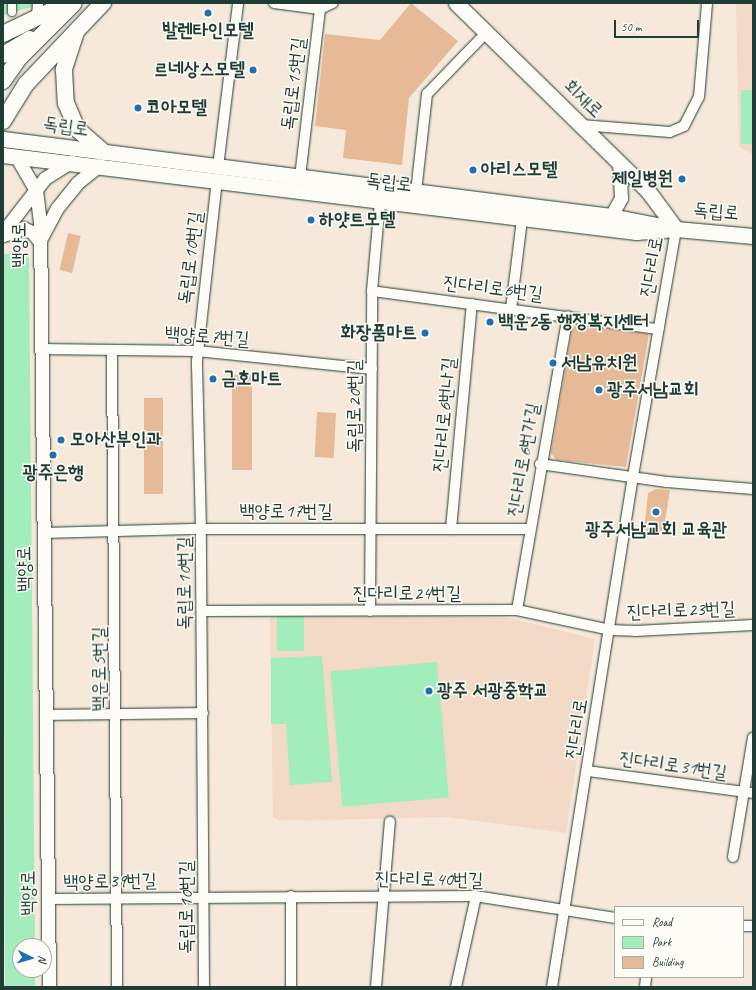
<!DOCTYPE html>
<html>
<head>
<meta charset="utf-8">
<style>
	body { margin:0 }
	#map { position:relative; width:756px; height:990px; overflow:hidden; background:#f6e8da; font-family:Caveat,"Poor Story",sans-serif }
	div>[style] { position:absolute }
	.built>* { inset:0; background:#f2dac6 }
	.green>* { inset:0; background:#a3ecbb; transform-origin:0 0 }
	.building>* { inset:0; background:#e7ba97; transform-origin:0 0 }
	.roads { filter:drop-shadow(0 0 1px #1f3d34) drop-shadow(0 0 1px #1f3d34) }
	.pedestrian>* { height:8px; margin:-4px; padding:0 4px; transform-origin:4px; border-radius:4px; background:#fdfcf7 }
	.minor>* { height:10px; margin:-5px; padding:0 5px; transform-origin:5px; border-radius:5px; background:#fdfcf7 }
	.tertiary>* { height:13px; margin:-6.5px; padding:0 6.5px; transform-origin:6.5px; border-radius:6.5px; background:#fdfcf7 }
	.secondary>* { height:15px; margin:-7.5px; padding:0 7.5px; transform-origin:7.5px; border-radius:7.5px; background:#fdfcf7 }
	.primary>* { height:16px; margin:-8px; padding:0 8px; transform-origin:8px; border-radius:8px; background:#fdfcf7 }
	.dots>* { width:11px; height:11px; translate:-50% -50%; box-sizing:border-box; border:2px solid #fdfcf7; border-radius:50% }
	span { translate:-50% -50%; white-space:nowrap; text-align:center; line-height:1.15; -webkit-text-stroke:3px #fdfcf7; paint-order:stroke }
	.poi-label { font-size:19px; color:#1f3d34; font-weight:700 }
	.right { translate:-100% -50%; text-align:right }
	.left { translate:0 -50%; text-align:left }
	.street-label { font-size:19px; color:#1f3d34 }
	.frame { position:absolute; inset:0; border:4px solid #1f3d34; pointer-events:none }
	.legend { position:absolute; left:614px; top:906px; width:130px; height:72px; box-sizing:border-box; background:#fdfcf7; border:1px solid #a4b0a9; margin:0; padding:5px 7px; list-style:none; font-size:12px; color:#1f3d34 }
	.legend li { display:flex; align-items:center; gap:8px; height:20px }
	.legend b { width:20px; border:1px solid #a4b0a9 }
	.north { position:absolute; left:12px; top:938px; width:40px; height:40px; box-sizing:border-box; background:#fdfcf7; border:1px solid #a4b0a9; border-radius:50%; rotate:95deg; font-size:11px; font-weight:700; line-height:16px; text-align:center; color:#1f3d34 }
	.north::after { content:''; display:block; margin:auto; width:14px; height:18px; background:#1f6fb2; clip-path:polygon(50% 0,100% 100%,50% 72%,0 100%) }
	.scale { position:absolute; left:614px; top:20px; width:85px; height:18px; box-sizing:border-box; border:2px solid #1f3d34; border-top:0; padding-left:5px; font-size:12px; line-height:14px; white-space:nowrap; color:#1f3d34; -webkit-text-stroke:3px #fdfcf7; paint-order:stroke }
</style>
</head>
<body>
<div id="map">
	<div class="built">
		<i style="clip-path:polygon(736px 3px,753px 3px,753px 154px,739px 147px)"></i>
		<i style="clip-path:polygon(381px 615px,510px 618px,595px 639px,566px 833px,448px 817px,280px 821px,273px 817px,270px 617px)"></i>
	</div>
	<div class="green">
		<i style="clip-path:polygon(3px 3px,32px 3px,32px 7px,3px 15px)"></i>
		<i style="left:741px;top:90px;width:12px;height:54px"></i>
		<i style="clip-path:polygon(29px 253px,35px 946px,20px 946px,20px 970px,35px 970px,35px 987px,5px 987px,3px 254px)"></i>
		<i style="left:304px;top:616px;width:35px;height:27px;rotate:90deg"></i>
		<i style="clip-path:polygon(322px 656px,332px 782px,290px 785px,286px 724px,271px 724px,271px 658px)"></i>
		<i style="left:437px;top:662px;width:136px;height:107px;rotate:85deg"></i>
	</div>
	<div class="building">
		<i style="clip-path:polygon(411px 3px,458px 41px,409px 98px,402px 165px,343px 158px,346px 130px,315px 126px,325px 34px,380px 40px)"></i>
		<i style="left:68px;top:233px;width:13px;height:38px;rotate:13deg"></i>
		<i style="clip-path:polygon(577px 325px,649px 334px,626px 467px,556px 460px,551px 453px,572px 329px)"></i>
		<i style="left:232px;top:375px;width:20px;height:95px"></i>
		<i style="left:144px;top:398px;width:19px;height:96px"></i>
		<i style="left:317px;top:412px;width:19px;height:45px;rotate:3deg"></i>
		<i style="clip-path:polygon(656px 489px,670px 490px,663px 534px,644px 530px,648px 493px)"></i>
	</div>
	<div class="roads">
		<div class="pedestrian">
			<i style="left:12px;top:12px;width:9px;rotate:-90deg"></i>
		</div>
		<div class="minor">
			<i style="left:274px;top:3px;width:46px;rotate:7.4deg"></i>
			<i style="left:320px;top:9px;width:14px;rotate:-25deg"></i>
			<i style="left:37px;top:17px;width:14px;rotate:-86deg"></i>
			<i style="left:581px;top:125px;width:89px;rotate:4.5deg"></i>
			<i style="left:670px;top:132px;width:15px;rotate:-23deg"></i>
			<i style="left:684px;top:126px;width:33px;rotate:-63deg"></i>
			<i style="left:699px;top:97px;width:94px;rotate:-85.1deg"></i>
			<i style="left:218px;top:167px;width:165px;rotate:-83deg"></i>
			<i style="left:300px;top:177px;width:169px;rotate:-83.2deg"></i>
			<i style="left:416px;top:192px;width:99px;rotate:-83.6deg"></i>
			<i style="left:427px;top:94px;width:85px;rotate:-46deg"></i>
			<i style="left:372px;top:291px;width:289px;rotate:7.6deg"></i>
			<i style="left:511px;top:309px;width:91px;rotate:-83deg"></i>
			<i style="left:40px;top:349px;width:157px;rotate:0.7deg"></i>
			<i style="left:197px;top:351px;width:176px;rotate:5.9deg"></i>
			<i style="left:112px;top:351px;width:636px;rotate:89.55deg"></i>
			<i style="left:540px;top:464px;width:128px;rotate:8.1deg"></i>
			<i style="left:667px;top:482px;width:86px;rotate:4.7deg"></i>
			<i style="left:451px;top:529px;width:226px;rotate:-84.7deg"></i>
			<i style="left:43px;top:533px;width:158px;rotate:-1.5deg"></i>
			<i style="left:201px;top:529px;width:328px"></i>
			<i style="left:517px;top:610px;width:298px;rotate:-80.2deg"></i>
			<i style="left:202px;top:611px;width:315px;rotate:-0.2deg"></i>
			<i style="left:517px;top:610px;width:95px;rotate:12.1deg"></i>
			<i style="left:610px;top:630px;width:25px;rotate:2deg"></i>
			<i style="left:635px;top:631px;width:118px;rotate:-2.9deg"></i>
			<i style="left:370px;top:611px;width:320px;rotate:-89.6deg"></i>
			<i style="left:372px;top:291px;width:89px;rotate:-84.9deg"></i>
			<i style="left:46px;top:715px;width:157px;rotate:-0.7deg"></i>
			<i style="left:588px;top:771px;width:166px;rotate:7.6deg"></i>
			<i style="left:733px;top:857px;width:121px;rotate:-80.5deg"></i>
			<i style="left:291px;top:896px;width:91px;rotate:90deg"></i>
			<i style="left:48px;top:899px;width:427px;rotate:-0.4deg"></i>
			<i style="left:475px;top:896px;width:142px;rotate:8.9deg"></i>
			<i style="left:743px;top:926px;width:10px"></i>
			<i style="left:204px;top:987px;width:458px;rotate:-90.4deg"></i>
			<i style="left:201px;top:529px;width:168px;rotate:-91.4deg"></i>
			<i style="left:197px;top:361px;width:182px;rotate:-83.7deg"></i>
			<i style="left:376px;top:987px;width:166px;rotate:-85.2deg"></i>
			<i style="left:456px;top:987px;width:93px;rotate:-77.6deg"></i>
			<i style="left:552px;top:987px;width:517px;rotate:-80.99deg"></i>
			<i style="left:633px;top:476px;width:251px;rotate:-80.1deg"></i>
			<i style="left:645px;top:987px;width:10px;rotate:-84deg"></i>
		</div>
		<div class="tertiary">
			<i style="left:16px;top:156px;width:39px;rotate:60deg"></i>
			<i style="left:36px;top:190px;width:35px;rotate:83deg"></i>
			<i style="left:40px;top:225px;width:762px;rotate:89.32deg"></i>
			<i style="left:611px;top:216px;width:21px;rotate:-61deg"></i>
			<i style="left:621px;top:198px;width:35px;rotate:-93deg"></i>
			<i style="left:3px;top:232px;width:68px;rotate:-52.1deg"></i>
			<i style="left:45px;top:178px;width:31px;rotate:-32deg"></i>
			<i style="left:3px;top:235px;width:21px;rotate:-19deg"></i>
			<i style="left:23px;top:228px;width:10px;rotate:24deg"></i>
			<i style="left:32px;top:232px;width:13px;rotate:51deg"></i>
			<i style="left:41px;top:238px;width:34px;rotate:-62deg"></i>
			<i style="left:57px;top:208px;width:32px;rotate:-51deg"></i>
			<i style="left:77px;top:183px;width:28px;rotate:-39deg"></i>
		</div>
		<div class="secondary">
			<i style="left:456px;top:3px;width:269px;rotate:44.4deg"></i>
			<i style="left:648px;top:191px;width:47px;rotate:53.6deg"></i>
			<i style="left:3px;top:139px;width:613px;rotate:7.22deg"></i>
			<i style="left:611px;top:216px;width:52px;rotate:11.1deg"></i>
			<i style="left:3px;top:155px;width:638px;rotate:6.94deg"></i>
			<i style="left:636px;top:232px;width:40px;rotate:-4.3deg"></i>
			<i style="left:676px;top:229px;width:77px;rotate:5.2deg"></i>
		</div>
		<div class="primary">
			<i style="left:76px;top:32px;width:40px;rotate:108deg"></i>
			<i style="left:64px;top:70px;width:33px;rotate:87deg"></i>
			<i style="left:66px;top:103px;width:28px;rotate:67deg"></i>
			<i style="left:77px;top:129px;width:35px;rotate:41deg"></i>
			<i style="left:3px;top:34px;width:71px;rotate:-25.8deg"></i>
			<i style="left:3px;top:55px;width:31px;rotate:-31deg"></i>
			<i style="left:3px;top:81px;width:29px;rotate:-55deg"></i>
			<i style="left:20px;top:57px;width:76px;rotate:-45deg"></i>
			<i style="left:3px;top:121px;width:44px;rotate:-58.1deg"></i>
			<i style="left:26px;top:84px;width:112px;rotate:-46.5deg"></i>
		</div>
	</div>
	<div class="dots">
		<i style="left:208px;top:13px;background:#1f6fb2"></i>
		<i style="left:253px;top:70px;background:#1f6fb2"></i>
		<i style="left:138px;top:108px;background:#1f6fb2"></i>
		<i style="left:473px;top:170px;background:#1f6fb2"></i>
		<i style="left:682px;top:179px;background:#1f6fb2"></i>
		<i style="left:311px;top:220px;background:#1f6fb2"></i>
		<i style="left:490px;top:322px;background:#1f6fb2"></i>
		<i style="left:425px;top:333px;background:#1f6fb2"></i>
		<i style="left:553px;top:363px;background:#1f6fb2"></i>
		<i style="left:213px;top:379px;background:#1f6fb2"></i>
		<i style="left:599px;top:390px;background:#1f6fb2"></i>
		<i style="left:61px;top:440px;background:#1f6fb2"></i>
		<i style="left:53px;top:455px;background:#1f6fb2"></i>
		<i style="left:656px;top:512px;background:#1f6fb2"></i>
		<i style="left:429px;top:691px;background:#1f6fb2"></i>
	</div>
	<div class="poi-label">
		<span style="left:208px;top:31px">발렌타인모텔</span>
		<span class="right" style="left:245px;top:70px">르네상스모텔</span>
		<span class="left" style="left:146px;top:108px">코아모텔</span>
		<span class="left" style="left:481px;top:170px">아리스모텔</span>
		<span class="right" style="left:673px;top:179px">제일병원</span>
		<span class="left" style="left:319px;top:220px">하얏트모텔</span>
		<span class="left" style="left:498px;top:322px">백운2동 행정복지센터</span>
		<span class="right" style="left:417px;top:333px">화장품마트</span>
		<span class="left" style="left:561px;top:363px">서남유치원</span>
		<span class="left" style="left:221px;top:379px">금호마트</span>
		<span class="left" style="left:607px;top:390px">광주서남교회</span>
		<span class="left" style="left:70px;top:440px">모아산부인과</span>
		<span style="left:53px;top:473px">광주은행</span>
		<span style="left:656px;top:530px">광주서남교회 교육관</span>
		<span class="left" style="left:437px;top:691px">광주 서광중학교</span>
	</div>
	<div class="street-label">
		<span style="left:294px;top:84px;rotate:-83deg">독립로15번길</span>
		<span style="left:583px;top:99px;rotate:44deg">회재로</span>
		<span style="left:66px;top:127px;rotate:8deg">독립로</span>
		<span style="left:389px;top:183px;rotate:7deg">독립로</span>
		<span style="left:716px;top:212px;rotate:5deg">독립로</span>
		<span style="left:20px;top:245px;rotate:-90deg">백양로</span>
		<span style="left:191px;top:258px;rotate:-83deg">독립로10번길</span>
		<span style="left:652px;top:267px;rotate:-80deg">진다리로</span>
		<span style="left:493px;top:289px;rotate:7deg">진다리로6번길</span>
		<span style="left:207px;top:337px;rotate:4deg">백양로7번길</span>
		<span style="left:355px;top:406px;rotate:-90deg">독립로20번길</span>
		<span style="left:445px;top:415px;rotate:-85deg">진다리로6번나길</span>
		<span style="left:524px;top:460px;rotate:-80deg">진다리로6번가길</span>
		<span style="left:286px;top:512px">백양로17번길</span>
		<span style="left:25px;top:569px;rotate:-91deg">백양로</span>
		<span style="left:185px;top:583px;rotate:-90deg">독립로10번길</span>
		<span style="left:407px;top:594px">진다리로24번길</span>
		<span style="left:681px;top:611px;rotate:-2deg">진다리로23번길</span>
		<span style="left:100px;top:669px;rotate:-90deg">백운로5번길</span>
		<span style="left:577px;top:729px;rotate:-81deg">진다리로</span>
		<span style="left:673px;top:766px;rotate:8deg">진다리로31번길</span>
		<span style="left:429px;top:880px;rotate:1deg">진다리로40번길</span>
		<span style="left:110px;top:882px;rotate:-1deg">백양로39번길</span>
		<span style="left:29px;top:893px;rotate:-90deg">백양로</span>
		<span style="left:187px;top:907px;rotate:-90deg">독립로10번길</span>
	</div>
	<div class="frame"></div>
	<ul class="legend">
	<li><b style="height:5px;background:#fdfcf7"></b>Road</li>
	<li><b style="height:11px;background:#a3ecbb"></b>Park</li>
	<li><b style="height:11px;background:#e7ba97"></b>Building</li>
	</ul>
	<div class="north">N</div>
	<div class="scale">50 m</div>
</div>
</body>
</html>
